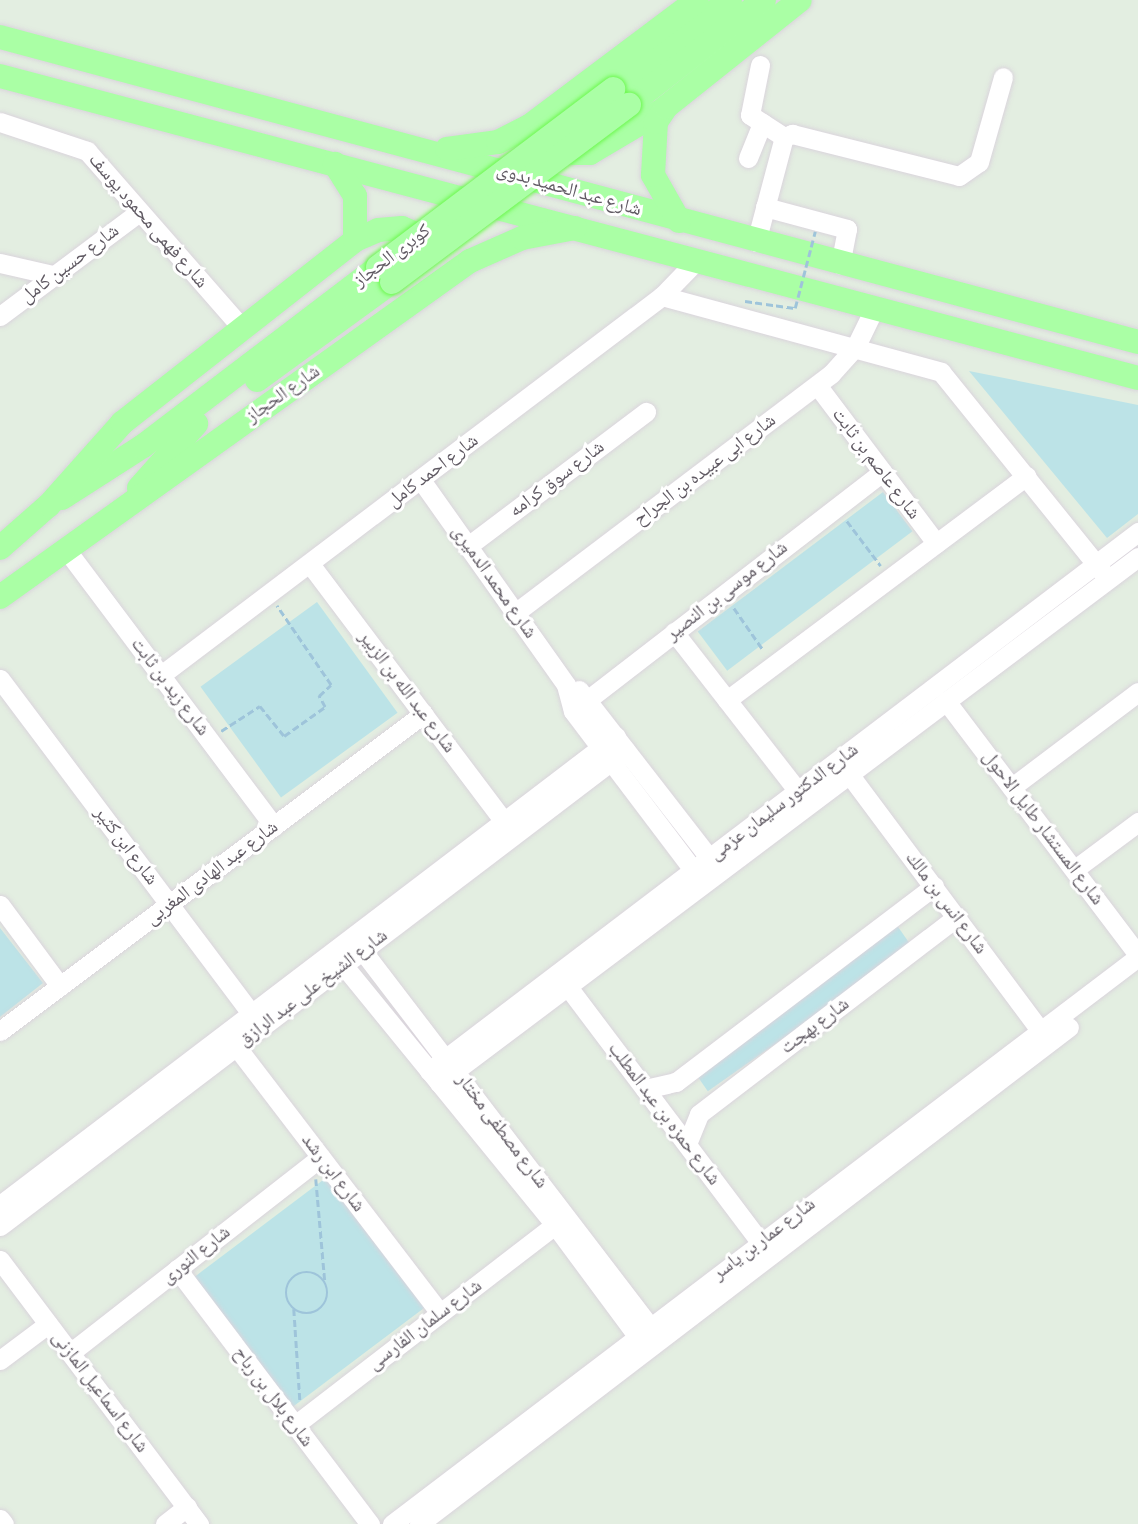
<!DOCTYPE html>
<html>
<head>
<meta charset="utf-8">
<style>
	body { margin:0 }
	#map { position:relative; width:1138px; height:1524px; overflow:hidden; background:#e3eee1; font-family:"Alegreya Sans","Noto Naskh Arabic",sans-serif }
	div>[style] { position:absolute }
	.green>* { inset:0; background:#bce3e7; transform-origin:0 0 }
	.path>* { height:2.5px; margin-top:-1.25px; transform-origin:0; background:repeating-linear-gradient(90deg,#9ec4da 0 7px,transparent 0 10.5px) }
	.path>.ring { margin:-1.25px; padding:0; box-sizing:content-box; background:none; border:2.5px solid #9ec4da; border-radius:50% }
	.roads { filter:drop-shadow(0 0 2px #dad4dc) drop-shadow(0 0 2px #dad4dc) }
	.minor>* { height:19px; margin:-9.5px; padding:0 9.5px; transform-origin:9.5px; border-radius:9.5px; background:#fff }
	.major>* { height:24px; margin:-12px; padding:0 12px; transform-origin:12px; border-radius:12px; background:#aaffa5 }
	.path-bridge>* { height:2.5px; margin-top:-1.25px; transform-origin:0; background:repeating-linear-gradient(90deg,#9ec4da 0 7px,transparent 0 10.5px) }
	.bridges { filter:drop-shadow(0 0 2px #6df94f) drop-shadow(0 0 2px #6df94f) }
	.major-bridge>* { height:24px; margin:-12px; padding:0 12px; transform-origin:12px; border-radius:12px; background:#aaffa5 }
	span { translate:-50% -50%; white-space:nowrap; text-align:center; line-height:1.15; -webkit-text-stroke:6px #fff; paint-order:stroke }
	.street-label { font-size:19px; color:#605a63 }
</style>
</head>
<body>
<div id="map">
	<div class="green">
		<i style="clip-path:polygon(969px 371px,1138px 405px,1138px 514px,1107px 538px)"></i>
		<i style="left:883px;top:492px;width:49px;height:232px;rotate:53deg"></i>
		<i style="left:317px;top:602px;width:137px;height:144px;rotate:54deg"></i>
		<i style="left:896px;top:924px;width:29px;height:250px;rotate:55deg"></i>
		<i style="clip-path:polygon(0 928px,43px 983px,0 1017px)"></i>
		<i style="left:327px;top:1177px;width:163px;height:166px;rotate:53deg"></i>
	</div>
	<div class="path">
		<i style="left:745px;top:301px;width:50px;rotate:8deg"></i>
		<i style="left:847px;top:521px;width:56px;rotate:52.9deg"></i>
		<i style="left:734px;top:608px;width:52px;rotate:55.1deg"></i>
		<i style="left:221px;top:731px;width:46px;rotate:-32.7deg"></i>
		<i style="left:260px;top:706px;width:38px;rotate:51deg"></i>
		<i style="left:284px;top:736px;width:50px;rotate:-35.3deg"></i>
		<i style="left:325px;top:707px;width:13px;rotate:-119deg"></i>
		<i style="left:319px;top:696px;width:16px;rotate:-43deg"></i>
		<i style="left:331px;top:685px;width:96px;rotate:-124.4deg"></i>
		<i style="left:316px;top:1179px;width:102px;rotate:85deg"></i>
		<i class="ring" style="left:286px;top:1272px;width:39.5px;height:39.5px"></i>
		<i style="left:294px;top:1309px;width:91px;rotate:86.2deg"></i>
	</div>
	<div class="roads">
		<div class="minor">
			<i style="left:760px;top:65px;width:51px;rotate:101.3deg"></i>
			<i style="left:750px;top:115px;width:40px;rotate:32.9deg"></i>
			<i style="left:0;top:122px;width:92px;rotate:18.4deg"></i>
			<i style="left:87px;top:151px;width:237px;rotate:48.8deg"></i>
			<i style="left:748px;top:158px;width:38px;rotate:-68deg"></i>
			<i style="left:765px;top:207px;width:85px;rotate:15deg"></i>
			<i style="left:847px;top:229px;width:36px;rotate:101deg"></i>
			<i style="left:756px;top:242px;width:109px;rotate:-75.1deg"></i>
			<i style="left:784px;top:137px;width:9px;rotate:-21deg"></i>
			<i style="left:792px;top:134px;width:172px;rotate:14.1deg"></i>
			<i style="left:959px;top:176px;width:24px;rotate:-35deg"></i>
			<i style="left:979px;top:162px;width:88px;rotate:-74.2deg"></i>
			<i style="left:0;top:263px;width:54px;rotate:12.8deg"></i>
			<i style="left:662px;top:296px;width:289px;rotate:15.2deg"></i>
			<i style="left:941px;top:372px;width:258px;rotate:51.1deg"></i>
			<i style="left:0;top:316px;width:174px;rotate:-36.8deg"></i>
			<i style="left:817px;top:385px;width:198px;rotate:53deg"></i>
			<i style="left:421px;top:480px;width:251px;rotate:54.7deg"></i>
			<i style="left:566px;top:685px;width:27px;rotate:75deg"></i>
			<i style="left:573px;top:711px;width:212px;rotate:52.9deg"></i>
			<i style="left:468px;top:546px;width:223px;rotate:-37deg"></i>
			<i style="left:65px;top:548px;width:348px;rotate:53.1deg"></i>
			<i style="left:310px;top:564px;width:322px;rotate:53deg"></i>
			<i style="left:515px;top:613px;width:396px;rotate:-37.1deg"></i>
			<i style="left:831px;top:374px;width:38px;rotate:-48deg"></i>
			<i style="left:856px;top:346px;width:41px;rotate:-64.1deg"></i>
			<i style="left:674px;top:632px;width:202px;rotate:52.1deg"></i>
			<i style="left:161px;top:675px;width:628px;rotate:-37.11deg"></i>
			<i style="left:662px;top:296px;width:52px;rotate:-45.8deg"></i>
			<i style="left:0;top:679px;width:418px;rotate:53.1deg"></i>
			<i style="left:579px;top:690px;width:225px;rotate:52.2deg"></i>
			<i style="left:727px;top:700px;width:374px;rotate:-36.8deg"></i>
			<i style="left:946px;top:701px;width:318px;rotate:52.9deg"></i>
			<i style="left:573px;top:711px;width:391px;rotate:-37.7deg"></i>
			<i style="left:849px;top:774px;width:322px;rotate:53.3deg"></i>
			<i style="left:1012px;top:787px;width:158px;rotate:-37deg"></i>
			<i style="left:1075px;top:869px;width:79px;rotate:-36.7deg"></i>
			<i style="left:0;top:905px;width:101px;rotate:53.5deg"></i>
			<i style="left:355px;top:941px;width:486px;rotate:52.6deg"></i>
			<i style="left:335px;top:955px;width:348px;rotate:50.8deg"></i>
			<i style="left:555px;top:1225px;width:138px;rotate:53.5deg"></i>
			<i style="left:568px;top:987px;width:319px;rotate:53deg"></i>
			<i style="left:0;top:1031px;width:529px;rotate:-36.85deg"></i>
			<i style="left:229px;top:1037px;width:347px;rotate:52.6deg"></i>
			<i style="left:429px;top:1071px;width:891px;rotate:-37.24deg"></i>
			<i style="left:439px;top:1083px;width:875px;rotate:-36.96deg"></i>
			<i style="left:645px;top:1089px;width:32px;rotate:-13deg"></i>
			<i style="left:676px;top:1082px;width:324px;rotate:-37.2deg"></i>
			<i style="left:687px;top:1144px;width:32px;rotate:-68deg"></i>
			<i style="left:699px;top:1114px;width:325px;rotate:-37.4deg"></i>
			<i style="left:0;top:1205px;width:774px;rotate:-37.28deg"></i>
			<i style="left:0;top:1226px;width:786px;rotate:-37.25deg"></i>
			<i style="left:0;top:1260px;width:331px;rotate:53deg"></i>
			<i style="left:177px;top:1269px;width:320px;rotate:52.9deg"></i>
			<i style="left:70px;top:1353px;width:318px;rotate:-38deg"></i>
			<i style="left:0;top:1360px;width:60px;rotate:-36.9deg"></i>
			<i style="left:295px;top:1425px;width:328px;rotate:-37.6deg"></i>
			<i style="left:0;top:1519px;width:6px;rotate:51deg"></i>
			<i style="left:165px;top:1524px;width:28px;rotate:-38deg"></i>
			<i style="left:392px;top:1524px;width:937px;rotate:-37.24deg"></i>
			<i style="left:419px;top:1524px;width:818px;rotate:-37.4deg"></i>
		</div>
		<div class="major">
			<i style="left:0;top:37px;width:1178px;rotate:15deg"></i>
			<i style="left:0;top:76px;width:1177px;rotate:14.86deg"></i>
			<i style="left:613px;top:89px;width:147px;rotate:-37.3deg"></i>
			<i style="left:629px;top:105px;width:171px;rotate:-37.9deg"></i>
			<i style="left:557px;top:140px;width:22px;rotate:36deg"></i>
			<i style="left:575px;top:153px;width:15px"></i>
			<i style="left:590px;top:153px;width:86px;rotate:-30.7deg"></i>
			<i style="left:447px;top:149px;width:51px;rotate:-7.8deg"></i>
			<i style="left:498px;top:142px;width:34px;rotate:-27deg"></i>
			<i style="left:528px;top:127px;width:211px;rotate:-36.9deg"></i>
			<i style="left:679px;top:221px;width:53px;rotate:-119.5deg"></i>
			<i style="left:653px;top:175px;width:53px;rotate:-86.8deg"></i>
			<i style="left:656px;top:122px;width:18px;rotate:-56deg"></i>
			<i style="left:666px;top:107px;width:171px;rotate:-38.6deg"></i>
			<i style="left:355px;top:240px;width:25px;rotate:-23deg"></i>
			<i style="left:378px;top:230px;width:24px;rotate:-5deg"></i>
			<i style="left:402px;top:228px;width:37px;rotate:24deg"></i>
			<i style="left:257px;top:380px;width:167px;rotate:-36deg"></i>
			<i style="left:139px;top:488px;width:86px;rotate:-48.3deg"></i>
			<i style="left:62px;top:498px;width:96px;rotate:-32.7deg"></i>
			<i style="left:143px;top:446px;width:295px;rotate:-37.3deg"></i>
			<i style="left:0;top:548px;width:65px;rotate:-41.3deg"></i>
			<i style="left:49px;top:505px;width:110px;rotate:-48.3deg"></i>
			<i style="left:122px;top:423px;width:296px;rotate:-38.1deg"></i>
			<i style="left:355px;top:240px;width:44px;rotate:-90deg"></i>
			<i style="left:355px;top:196px;width:38px;rotate:-122deg"></i>
			<i style="left:0;top:597px;width:578px;rotate:-35.56deg"></i>
			<i style="left:470px;top:261px;width:57px;rotate:-23.9deg"></i>
			<i style="left:522px;top:238px;width:54px;rotate:-10.7deg"></i>
		</div>
	</div>
	<div class="path-bridge">
		<i style="left:795px;top:308px;width:79px;rotate:-75.3deg"></i>
	</div>
	<div class="bridges">
		<div class="major-bridge">
			<i style="left:378px;top:267px;width:295px;rotate:-37.1deg"></i>
			<i style="left:392px;top:282px;width:296px;rotate:-36.8deg"></i>
		</div>
	</div>
	<div class="street-label">
		<span style="left:569px;top:190px;rotate:16deg">شارع عبد الحميد بدوى</span>
		<span style="left:148px;top:221px;rotate:49deg">شارع فهمى محمود يوسف</span>
		<span style="left:392px;top:256px;rotate:-37deg">كوبرى الحجاز</span>
		<span style="left:70px;top:264px;rotate:-37deg">شارع حسين كامل</span>
		<span style="left:283px;top:394px;rotate:-35deg">شارع الحجاز</span>
		<span style="left:876px;top:464px;rotate:53deg">شارع عاصم بن ثابت</span>
		<span style="left:705px;top:470px;rotate:-37deg">شارع ابى عبيده بن الجراح</span>
		<span style="left:433px;top:471px;rotate:-37deg">شارع احمد كامل</span>
		<span style="left:557px;top:479px;rotate:-37deg">شارع سوق كرامه</span>
		<span style="left:494px;top:582px;rotate:55deg">شارع محمد الدميرى</span>
		<span style="left:727px;top:591px;rotate:-38deg">شارع موسى بن النصير</span>
		<span style="left:170px;top:687px;rotate:53deg">شارع زيد بن ثابت</span>
		<span style="left:407px;top:692px;rotate:53deg">شارع عبد الله بن الزبير</span>
		<span style="left:784px;top:802px;rotate:-37deg">شارع الدكتور سليمان عزمى</span>
		<span style="left:1043px;top:828px;rotate:53deg">شارع المستشار طايل الاحول</span>
		<span style="left:126px;top:846px;rotate:53deg">شارع ابن كثير</span>
		<span style="left:212px;top:873px;rotate:-37deg">شارع عبد الهادى المغربى</span>
		<span style="left:946px;top:903px;rotate:53deg">شارع انس بن مالك</span>
		<span style="left:313px;top:988px;rotate:-37deg">شارع الشيخ على عبد الرازق</span>
		<span style="left:815px;top:1026px;rotate:-37deg">شارع بهجت</span>
		<span style="left:664px;top:1114px;rotate:53deg">شارع حمزه بن عبد المطلب</span>
		<span style="left:502px;top:1131px;rotate:53deg">شارع مصطفى مختار</span>
		<span style="left:333px;top:1173px;rotate:53deg">شارع ابن رشد</span>
		<span style="left:764px;top:1239px;rotate:-37deg">شارع عمار بن ياسر</span>
		<span style="left:196px;top:1255px;rotate:-38deg">شارع النورى</span>
		<span style="left:425px;top:1325px;rotate:-37deg">شارع سلمان الفارسى</span>
		<span style="left:100px;top:1392px;rotate:53deg">شارع اسماعيل المازنى</span>
		<span style="left:273px;top:1397px;rotate:53deg">شارع بلال بن رباح</span>
	</div>
</div>
</body>
</html>
